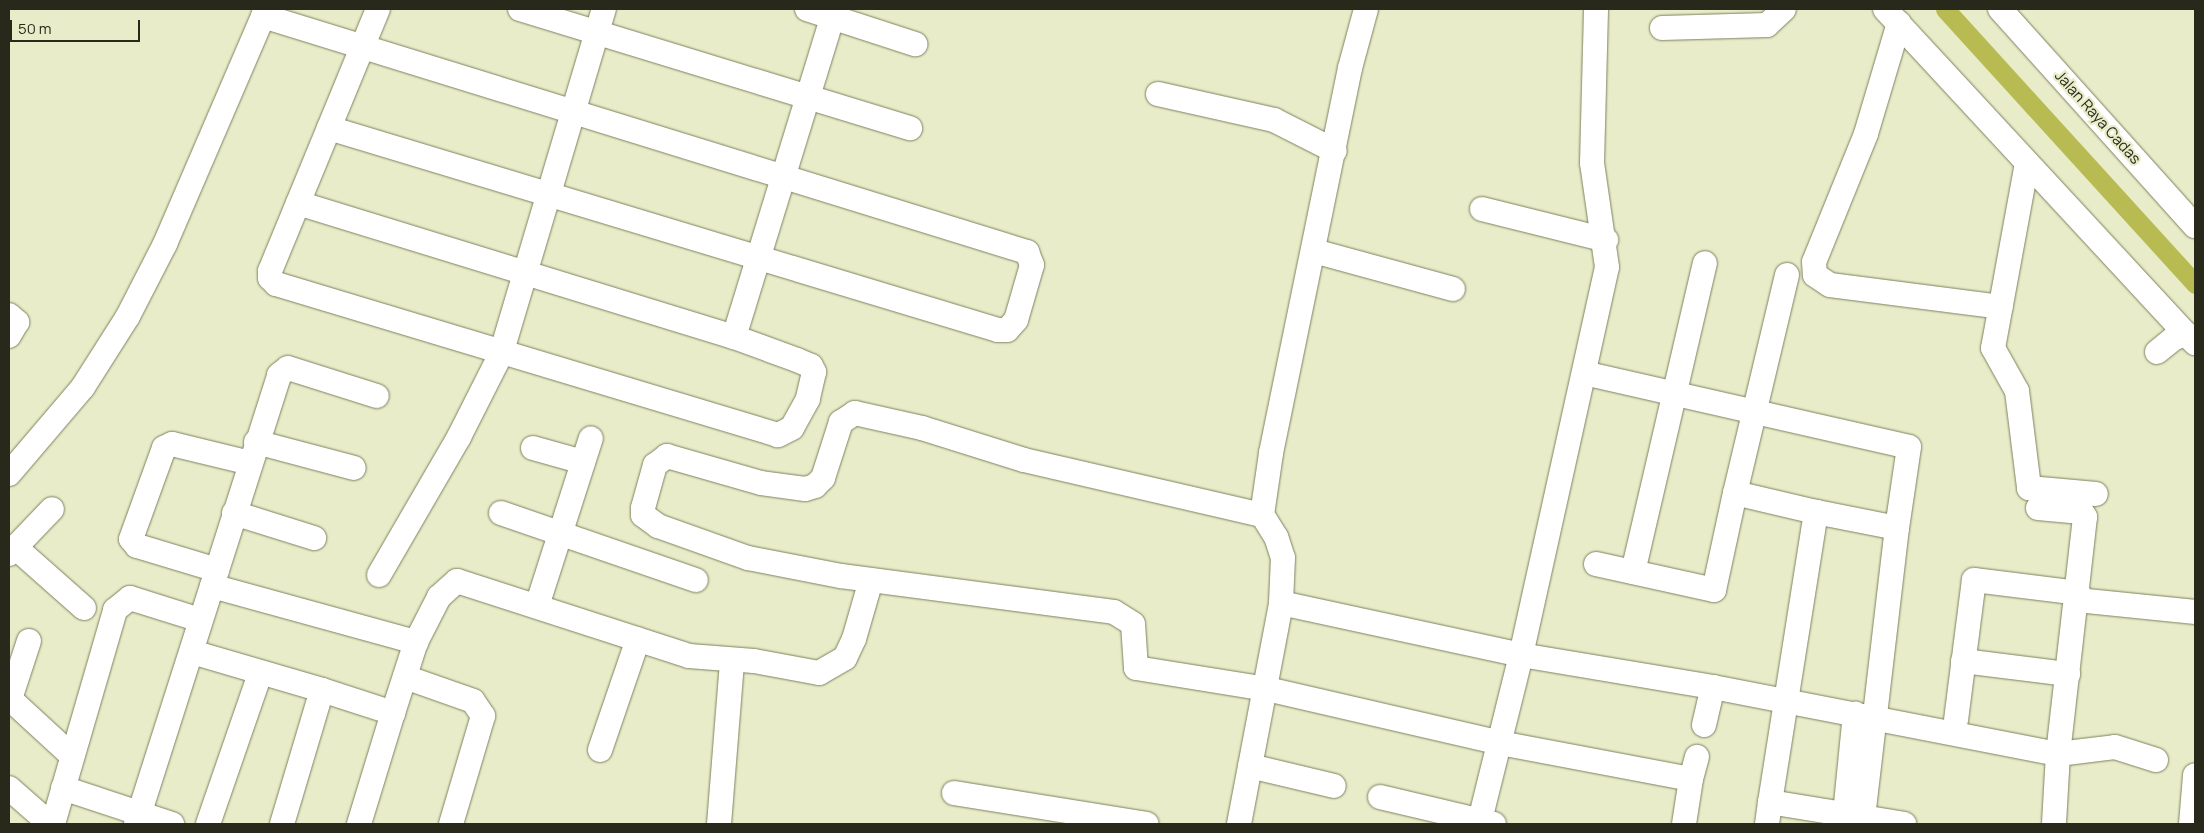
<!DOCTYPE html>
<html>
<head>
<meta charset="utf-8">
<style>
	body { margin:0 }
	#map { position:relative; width:2204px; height:833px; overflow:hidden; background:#e9ecc8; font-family:Manrope,sans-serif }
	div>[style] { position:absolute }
	.canal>* { height:19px; margin:-9.5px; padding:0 9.5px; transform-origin:9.5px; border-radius:9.5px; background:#b7bb51 }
	.roads { filter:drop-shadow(0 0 1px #7f8160) drop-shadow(0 0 1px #7f8160) }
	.minor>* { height:24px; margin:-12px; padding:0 12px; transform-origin:12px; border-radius:12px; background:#fff }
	span { translate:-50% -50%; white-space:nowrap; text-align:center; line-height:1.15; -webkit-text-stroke:4.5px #e9ecc8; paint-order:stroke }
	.street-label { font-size:15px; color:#28281b }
	.frame { position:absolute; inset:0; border:10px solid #28281b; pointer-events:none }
	.scale { position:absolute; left:10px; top:20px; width:130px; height:22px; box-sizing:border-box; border:2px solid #28281b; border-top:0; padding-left:6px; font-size:15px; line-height:18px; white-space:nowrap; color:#28281b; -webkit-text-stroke:4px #e9ecc8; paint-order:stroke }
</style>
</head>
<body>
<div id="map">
	<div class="canal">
		<i style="left:1945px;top:9px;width:372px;rotate:47.7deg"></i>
	</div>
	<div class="roads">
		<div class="minor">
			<i style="left:520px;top:9px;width:408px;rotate:17deg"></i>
			<i style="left:807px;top:9px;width:114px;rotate:18deg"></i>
			<i style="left:1885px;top:9px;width:443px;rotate:47.2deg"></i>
			<i style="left:2000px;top:9px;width:292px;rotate:48.1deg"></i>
			<i style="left:263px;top:16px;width:800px;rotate:17.17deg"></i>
			<i style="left:1027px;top:252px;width:14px;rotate:69deg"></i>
			<i style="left:1032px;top:265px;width:57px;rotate:106.2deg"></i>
			<i style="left:1016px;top:320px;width:13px;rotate:132deg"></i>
			<i style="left:1007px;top:330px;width:9px;rotate:180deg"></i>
			<i style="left:998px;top:330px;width:699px;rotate:-163.2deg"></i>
			<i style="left:1899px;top:23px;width:116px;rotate:106.6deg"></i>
			<i style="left:1866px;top:134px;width:138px;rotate:112.1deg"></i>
			<i style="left:1814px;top:262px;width:13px;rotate:86deg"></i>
			<i style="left:1815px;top:275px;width:18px;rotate:34deg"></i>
			<i style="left:1830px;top:285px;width:172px;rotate:7.3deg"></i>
			<i style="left:1662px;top:28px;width:105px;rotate:-1.6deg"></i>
			<i style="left:1767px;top:25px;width:23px;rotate:-43deg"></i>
			<i style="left:1158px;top:94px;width:119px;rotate:12.6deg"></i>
			<i style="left:1274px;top:120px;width:68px;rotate:26.9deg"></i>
			<i style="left:2027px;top:163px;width:188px;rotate:100.4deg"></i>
			<i style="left:1993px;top:348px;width:49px;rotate:60.8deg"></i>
			<i style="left:2017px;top:391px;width:98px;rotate:82.9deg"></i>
			<i style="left:2029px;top:488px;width:67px;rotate:5.1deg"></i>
			<i style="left:298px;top:203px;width:456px;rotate:17.1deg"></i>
			<i style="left:734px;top:337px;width:67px;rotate:20.1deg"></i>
			<i style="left:797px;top:360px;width:15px;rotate:23deg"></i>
			<i style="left:811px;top:366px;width:7px;rotate:63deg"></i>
			<i style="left:814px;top:372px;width:28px;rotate:103deg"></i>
			<i style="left:808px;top:399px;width:33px;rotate:119deg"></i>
			<i style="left:792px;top:428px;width:16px;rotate:153deg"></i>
			<i style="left:778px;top:435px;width:524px;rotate:-163.26deg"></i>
			<i style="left:276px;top:284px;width:8px;rotate:-135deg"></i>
			<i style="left:270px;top:278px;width:7px;rotate:-90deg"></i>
			<i style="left:270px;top:271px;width:283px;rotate:-67.6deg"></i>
			<i style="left:1482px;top:209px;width:128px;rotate:14deg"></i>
			<i style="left:1314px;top:251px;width:144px;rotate:15.3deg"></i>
			<i style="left:1787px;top:275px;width:224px;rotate:103.4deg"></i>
			<i style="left:1735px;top:493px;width:83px;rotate:13.2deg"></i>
			<i style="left:9px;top:315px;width:11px;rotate:41deg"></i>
			<i style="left:17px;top:322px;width:16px;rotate:120deg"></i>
			<i style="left:734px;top:337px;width:343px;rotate:-72.9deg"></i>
			<i style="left:2157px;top:352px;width:22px;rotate:-39deg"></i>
			<i style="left:2174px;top:338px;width:13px;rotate:-18deg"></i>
			<i style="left:2186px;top:334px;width:13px;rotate:45deg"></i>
			<i style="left:1584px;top:373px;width:333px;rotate:12.8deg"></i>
			<i style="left:1909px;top:447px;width:82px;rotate:98.4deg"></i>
			<i style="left:1897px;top:528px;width:83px;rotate:-168.8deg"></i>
			<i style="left:1816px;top:512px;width:294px;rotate:99deg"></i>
			<i style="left:1770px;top:802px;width:136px;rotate:9.3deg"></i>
			<i style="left:256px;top:442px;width:101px;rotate:14.9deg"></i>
			<i style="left:533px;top:448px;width:52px;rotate:15.6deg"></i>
			<i style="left:9px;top:474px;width:114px;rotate:-49.6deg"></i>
			<i style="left:83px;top:387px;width:84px;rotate:-57.6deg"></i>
			<i style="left:128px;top:316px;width:81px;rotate:-62.8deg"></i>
			<i style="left:165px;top:244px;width:256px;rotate:-66.7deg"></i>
			<i style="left:2038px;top:508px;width:44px;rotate:5.2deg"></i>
			<i style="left:2082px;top:512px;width:6px;rotate:59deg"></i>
			<i style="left:2085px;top:517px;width:239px;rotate:96.5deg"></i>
			<i style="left:2058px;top:754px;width:57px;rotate:-7deg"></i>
			<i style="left:2115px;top:747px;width:43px;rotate:17.6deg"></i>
			<i style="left:234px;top:513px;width:84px;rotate:17.4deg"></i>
			<i style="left:501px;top:513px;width:206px;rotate:19deg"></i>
			<i style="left:1262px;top:515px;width:244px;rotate:-167deg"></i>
			<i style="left:1024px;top:460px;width:107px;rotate:-162.6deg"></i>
			<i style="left:922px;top:428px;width:69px;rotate:-167.4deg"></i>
			<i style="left:855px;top:413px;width:17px;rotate:147deg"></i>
			<i style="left:841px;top:422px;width:59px;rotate:107.8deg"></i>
			<i style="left:823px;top:478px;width:11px;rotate:135deg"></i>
			<i style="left:815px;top:486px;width:10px;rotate:163deg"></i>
			<i style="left:805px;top:489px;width:44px;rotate:-172.2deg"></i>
			<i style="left:761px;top:483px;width:98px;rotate:-164deg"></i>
			<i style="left:667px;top:456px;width:15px;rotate:143deg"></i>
			<i style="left:655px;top:465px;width:45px;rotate:105.6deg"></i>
			<i style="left:643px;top:508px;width:7px;rotate:90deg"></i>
			<i style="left:643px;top:515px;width:19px;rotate:36deg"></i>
			<i style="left:658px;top:526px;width:96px;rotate:19.6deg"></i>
			<i style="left:748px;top:558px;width:95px;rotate:11deg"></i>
			<i style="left:841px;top:576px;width:275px;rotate:7.5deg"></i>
			<i style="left:1114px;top:612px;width:22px;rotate:32deg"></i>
			<i style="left:1133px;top:624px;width:44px;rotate:86.1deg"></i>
			<i style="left:1136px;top:668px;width:133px;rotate:9.1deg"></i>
			<i style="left:1267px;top:689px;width:239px;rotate:13deg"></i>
			<i style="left:1500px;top:743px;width:194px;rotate:10.7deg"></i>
			<i style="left:1691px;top:779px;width:23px;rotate:-75deg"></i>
			<i style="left:15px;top:547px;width:92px;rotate:41.5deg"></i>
			<i style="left:9px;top:554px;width:62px;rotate:-46.3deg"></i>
			<i style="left:1596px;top:564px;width:121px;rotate:12.4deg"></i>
			<i style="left:1714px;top:590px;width:99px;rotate:-77.8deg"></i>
			<i style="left:217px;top:570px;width:84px;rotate:-163.3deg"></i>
			<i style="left:137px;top:546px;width:9px;rotate:-131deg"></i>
			<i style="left:131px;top:539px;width:97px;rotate:-70.1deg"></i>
			<i style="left:164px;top:448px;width:9px;rotate:-27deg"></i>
			<i style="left:172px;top:444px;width:80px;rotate:13.7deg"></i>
			<i style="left:1633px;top:572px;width:317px;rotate:-76.9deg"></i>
			<i style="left:379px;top:575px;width:160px;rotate:-59.9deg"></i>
			<i style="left:459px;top:437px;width:93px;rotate:-63.2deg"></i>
			<i style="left:501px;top:354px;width:360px;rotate:-73.4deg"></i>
			<i style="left:212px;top:586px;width:212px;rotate:15.4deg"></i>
			<i style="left:416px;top:642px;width:51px;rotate:-62.9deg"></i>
			<i style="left:439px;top:597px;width:24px;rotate:-42deg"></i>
			<i style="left:457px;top:581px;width:244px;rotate:17.9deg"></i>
			<i style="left:689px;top:656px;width:65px;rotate:4.4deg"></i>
			<i style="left:754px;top:661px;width:66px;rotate:10.5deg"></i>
			<i style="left:819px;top:673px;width:30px;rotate:-30deg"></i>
			<i style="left:845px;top:658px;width:21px;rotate:-65deg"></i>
			<i style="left:854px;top:639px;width:61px;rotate:-73.9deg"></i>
			<i style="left:2077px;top:600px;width:119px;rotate:5.8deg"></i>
			<i style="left:1281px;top:603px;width:246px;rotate:12.2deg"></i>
			<i style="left:1521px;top:655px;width:195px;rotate:9.5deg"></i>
			<i style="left:1713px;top:687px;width:351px;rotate:11deg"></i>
			<i style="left:2058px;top:754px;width:70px;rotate:93.3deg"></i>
			<i style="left:537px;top:606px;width:176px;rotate:-72.2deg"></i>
			<i style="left:192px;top:652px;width:135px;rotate:16.3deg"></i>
			<i style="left:1963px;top:661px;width:106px;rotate:7.1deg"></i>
			<i style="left:405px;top:677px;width:72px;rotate:19.4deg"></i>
			<i style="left:473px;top:701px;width:18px;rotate:56deg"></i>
			<i style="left:483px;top:716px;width:113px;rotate:106.5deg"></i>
			<i style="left:9px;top:698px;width:86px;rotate:42.6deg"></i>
			<i style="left:10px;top:699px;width:61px;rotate:-71.9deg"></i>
			<i style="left:1956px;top:720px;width:141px;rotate:-82.7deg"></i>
			<i style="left:1974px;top:580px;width:105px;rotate:7.1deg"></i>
			<i style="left:1704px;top:725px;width:39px;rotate:-77deg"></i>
			<i style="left:600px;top:750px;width:117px;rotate:-71.1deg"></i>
			<i style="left:1250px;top:766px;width:86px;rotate:13.4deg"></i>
			<i style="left:9px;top:788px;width:55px;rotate:41.3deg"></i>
			<i style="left:63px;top:788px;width:115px;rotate:18.3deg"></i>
			<i style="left:954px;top:793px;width:195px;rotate:9.1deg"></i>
			<i style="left:1380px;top:797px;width:117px;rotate:13.3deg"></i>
			<i style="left:53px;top:824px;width:223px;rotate:-73.8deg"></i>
			<i style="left:115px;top:610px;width:19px;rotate:-39deg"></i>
			<i style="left:130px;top:598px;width:73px;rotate:17.4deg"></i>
			<i style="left:136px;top:824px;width:471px;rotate:-72.3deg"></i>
			<i style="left:279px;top:375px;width:11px;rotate:-38deg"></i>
			<i style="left:288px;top:368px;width:93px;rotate:17.5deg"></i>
			<i style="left:208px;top:824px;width:159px;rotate:-70.9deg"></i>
			<i style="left:282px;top:824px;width:140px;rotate:-73.4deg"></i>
			<i style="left:322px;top:690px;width:75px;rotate:17.9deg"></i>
			<i style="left:393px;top:713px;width:75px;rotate:-72.1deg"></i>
			<i style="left:359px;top:824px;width:116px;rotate:-73deg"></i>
			<i style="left:719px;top:824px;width:164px;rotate:-85.4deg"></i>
			<i style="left:1239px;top:824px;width:225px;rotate:-79.2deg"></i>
			<i style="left:1281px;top:603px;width:45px;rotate:-87.5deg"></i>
			<i style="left:1283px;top:558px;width:22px;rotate:-108deg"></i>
			<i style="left:1276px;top:537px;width:26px;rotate:-122deg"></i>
			<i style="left:1262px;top:515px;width:63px;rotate:-81.7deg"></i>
			<i style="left:1271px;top:453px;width:393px;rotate:-78.4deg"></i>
			<i style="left:1350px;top:68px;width:61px;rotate:-74.8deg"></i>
			<i style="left:1479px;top:824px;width:174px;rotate:-76deg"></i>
			<i style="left:1521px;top:655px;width:397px;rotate:-77.5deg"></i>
			<i style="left:1607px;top:267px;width:105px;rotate:-98.2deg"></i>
			<i style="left:1592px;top:163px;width:154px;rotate:-88.5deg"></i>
			<i style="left:1684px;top:824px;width:46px;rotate:-81.2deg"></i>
			<i style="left:1767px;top:824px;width:22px;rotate:-82deg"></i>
			<i style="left:1844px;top:824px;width:111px;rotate:-84.3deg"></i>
			<i style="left:1858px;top:824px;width:9px;rotate:-54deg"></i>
			<i style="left:1863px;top:817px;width:291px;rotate:-83.3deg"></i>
			<i style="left:2191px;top:824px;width:49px;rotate:-85.3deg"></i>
		</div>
	</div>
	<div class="street-label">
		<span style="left:2098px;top:117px;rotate:48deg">Jalan Raya Cadas</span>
	</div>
	<div class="frame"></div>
	<div class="scale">50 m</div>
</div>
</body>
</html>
